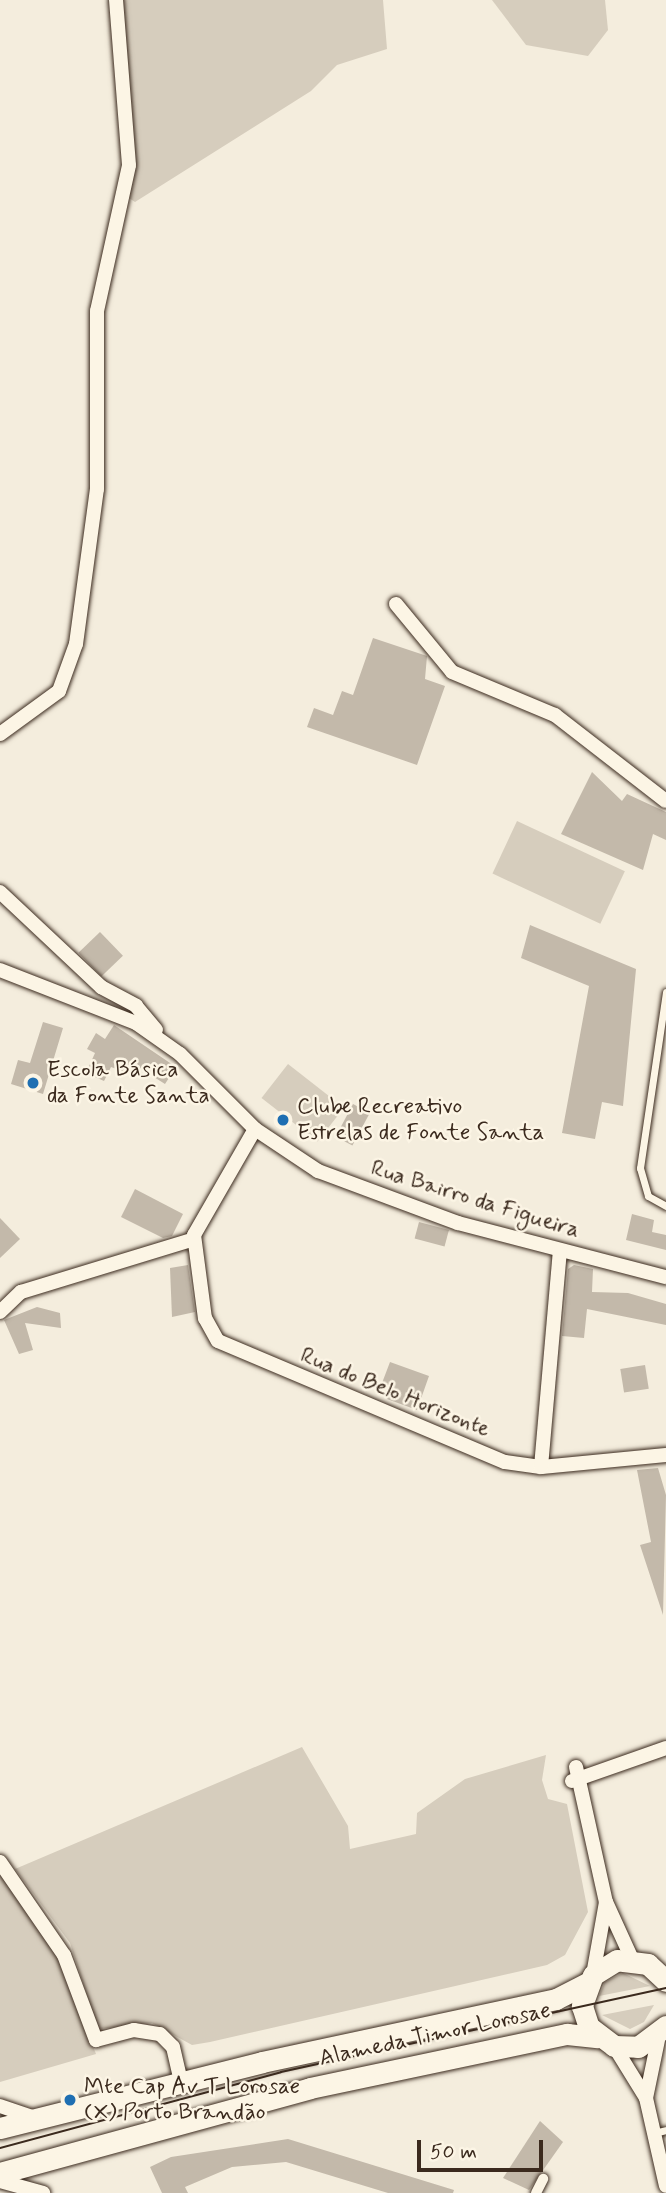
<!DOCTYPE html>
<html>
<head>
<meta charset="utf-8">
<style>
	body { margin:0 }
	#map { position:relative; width:666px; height:2193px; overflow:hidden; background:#f4eddd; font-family:Mynerve,sans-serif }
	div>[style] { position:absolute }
	.green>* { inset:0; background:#d6cdbd; transform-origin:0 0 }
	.building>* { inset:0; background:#c3b9aa; transform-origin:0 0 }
	.roads { filter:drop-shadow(0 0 2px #3b2a1e) drop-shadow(0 0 2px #3b2a1e) }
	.service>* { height:7px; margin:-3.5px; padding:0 3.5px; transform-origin:3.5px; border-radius:3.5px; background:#fcf5e5 }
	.pedestrian>* { height:10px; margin:-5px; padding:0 5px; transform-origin:5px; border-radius:5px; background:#fcf5e5 }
	.minor>* { height:14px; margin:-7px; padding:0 7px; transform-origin:7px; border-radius:7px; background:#fcf5e5 }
	.primary>* { height:21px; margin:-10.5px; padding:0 10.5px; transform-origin:10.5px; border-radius:10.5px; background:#fcf5e5 }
	.tram>* { height:2px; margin:-1px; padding:0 1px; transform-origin:1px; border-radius:1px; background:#3b2a1e }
	.dots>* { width:19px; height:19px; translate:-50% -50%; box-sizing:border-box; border:4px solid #fcf5e5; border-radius:50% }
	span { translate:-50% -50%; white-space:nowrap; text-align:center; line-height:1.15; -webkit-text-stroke:5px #fcf5e5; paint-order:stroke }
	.poi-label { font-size:23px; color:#3b2a1e }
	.left { translate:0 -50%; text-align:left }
	.street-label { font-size:23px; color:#3b2a1e }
	.scale { position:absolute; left:417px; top:2140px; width:126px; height:32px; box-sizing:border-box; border:4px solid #3b2a1e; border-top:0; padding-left:9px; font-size:21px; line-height:24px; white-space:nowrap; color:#3b2a1e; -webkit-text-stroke:5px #fcf5e5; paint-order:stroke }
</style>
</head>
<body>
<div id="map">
	<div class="green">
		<i style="clip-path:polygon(116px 0,383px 0,387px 49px,337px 65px,311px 91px,135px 202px,126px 196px)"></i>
		<i style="clip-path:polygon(492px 0,605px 0,608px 30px,588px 56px,526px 45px)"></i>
		<i style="left:517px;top:821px;width:119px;height:58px;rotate:25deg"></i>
		<i style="left:288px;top:1064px;width:71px;height:43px;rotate:38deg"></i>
		<i style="clip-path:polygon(302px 1747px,348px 1826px,350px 1849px,416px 1834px,417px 1813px,465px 1779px,546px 1755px,542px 1780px,548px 1799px,567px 1804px,588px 1912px,565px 1955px,547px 1965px,210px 2042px,192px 2045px,152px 2023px,98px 2029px,70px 1943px,15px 1869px)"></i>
		<i style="clip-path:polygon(0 1873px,58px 1956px,96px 2054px,0 2082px)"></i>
		<i style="clip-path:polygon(623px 1973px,650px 1986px,599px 1996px,605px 1982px)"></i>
		<i style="clip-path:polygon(654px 2005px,644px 2022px,630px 2029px,602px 2015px)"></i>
	</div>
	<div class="building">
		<i style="clip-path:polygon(373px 638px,427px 656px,425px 679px,445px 686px,417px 765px,307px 727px,314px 708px,333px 715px,342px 691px,353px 695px)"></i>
		<i style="clip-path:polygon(592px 772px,622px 801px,627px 794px,666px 812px,666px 840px,653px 834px,643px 870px,561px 834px)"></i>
		<i style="clip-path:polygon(530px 925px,636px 969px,623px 1106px,602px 1102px,595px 1139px,562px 1133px,589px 986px,521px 958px)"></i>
		<i style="left:100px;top:932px;width:33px;height:30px;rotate:46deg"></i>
		<i style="clip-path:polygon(43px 1022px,63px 1028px,43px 1094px,11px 1084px,18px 1060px,30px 1063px)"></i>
		<i style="clip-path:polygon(114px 1025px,176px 1067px,165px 1084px,138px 1067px,136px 1076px,111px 1067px,104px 1081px,86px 1073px,95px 1053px,87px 1049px,96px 1033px,105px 1039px)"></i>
		<i style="left:353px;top:1104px;width:19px;height:37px;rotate:28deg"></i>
		<i style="clip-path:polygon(135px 1189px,183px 1214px,172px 1236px,163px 1238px,121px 1217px)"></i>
		<i style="clip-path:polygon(632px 1214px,654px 1220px,652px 1232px,666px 1235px,666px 1250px,626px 1240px)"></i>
		<i style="clip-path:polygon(0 1218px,20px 1239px,0 1258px)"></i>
		<i style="left:419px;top:1222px;width:31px;height:17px;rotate:15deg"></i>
		<i style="clip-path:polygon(188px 1265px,195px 1312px,172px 1317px,170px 1268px)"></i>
		<i style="clip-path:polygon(574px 1265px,593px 1269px,592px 1292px,628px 1293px,666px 1304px,666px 1325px,587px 1309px,584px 1338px,562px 1336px,568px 1269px)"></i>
		<i style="clip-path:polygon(37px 1307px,60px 1313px,61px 1328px,25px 1323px,33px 1350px,19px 1354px,4px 1320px)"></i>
		<i style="clip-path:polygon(390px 1362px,429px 1376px,417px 1410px,387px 1399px,392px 1387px,382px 1383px)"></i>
		<i style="left:645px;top:1365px;width:24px;height:25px;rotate:81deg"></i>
		<i style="clip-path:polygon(658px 1468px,666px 1495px,663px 1615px,640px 1545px,651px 1542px,637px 1470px)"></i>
		<i style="clip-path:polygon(540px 2121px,563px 2142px,529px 2190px,503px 2178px)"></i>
		<i style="clip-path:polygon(288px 2139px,454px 2190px,453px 2193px,388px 2193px,286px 2162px,232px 2167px,185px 2187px,188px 2193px,162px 2193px,150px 2167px,171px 2157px)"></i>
	</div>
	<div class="roads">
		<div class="service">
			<i style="left:666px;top:992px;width:178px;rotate:98.4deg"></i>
			<i style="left:640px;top:1168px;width:29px;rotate:74deg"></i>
			<i style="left:648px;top:1196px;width:21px;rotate:29deg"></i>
			<i style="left:654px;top:2133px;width:12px;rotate:-14deg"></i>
		</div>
		<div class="pedestrian">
			<i style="left:536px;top:2193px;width:16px;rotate:-63deg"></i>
		</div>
		<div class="minor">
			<i style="left:396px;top:604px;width:88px;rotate:50.5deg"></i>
			<i style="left:452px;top:672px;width:112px;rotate:22.7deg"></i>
			<i style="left:555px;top:715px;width:140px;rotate:37.8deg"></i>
			<i style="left:0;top:734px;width:73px;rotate:-36.1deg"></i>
			<i style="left:59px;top:691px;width:50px;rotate:-70.1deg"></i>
			<i style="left:76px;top:644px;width:156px;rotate:-82.3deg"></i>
			<i style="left:97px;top:489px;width:178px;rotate:-90deg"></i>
			<i style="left:97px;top:311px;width:149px;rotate:-77.6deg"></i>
			<i style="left:129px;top:165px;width:166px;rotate:-94.5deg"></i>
			<i style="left:0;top:892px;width:139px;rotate:43.2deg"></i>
			<i style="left:101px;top:987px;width:40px;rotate:28deg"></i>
			<i style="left:136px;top:1006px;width:31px;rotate:50deg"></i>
			<i style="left:0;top:970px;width:146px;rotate:21.3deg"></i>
			<i style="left:136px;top:1023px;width:54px;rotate:35.2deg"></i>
			<i style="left:180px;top:1054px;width:106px;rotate:45deg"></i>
			<i style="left:255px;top:1129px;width:76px;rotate:33.7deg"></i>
			<i style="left:318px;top:1171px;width:149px;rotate:20.4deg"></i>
			<i style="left:458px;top:1223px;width:215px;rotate:14.6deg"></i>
			<i style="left:255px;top:1129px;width:122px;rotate:119.9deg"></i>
			<i style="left:194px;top:1235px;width:84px;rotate:82.5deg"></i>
			<i style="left:205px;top:1318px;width:26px;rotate:61deg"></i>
			<i style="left:218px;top:1341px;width:311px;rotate:22.9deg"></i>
			<i style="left:505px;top:1462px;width:36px;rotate:8deg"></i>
			<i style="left:541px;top:1467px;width:126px;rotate:-5.5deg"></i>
			<i style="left:0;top:1312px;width:29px;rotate:-44deg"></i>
			<i style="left:21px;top:1292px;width:181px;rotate:-17deg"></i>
			<i style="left:541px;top:1467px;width:217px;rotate:-85deg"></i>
			<i style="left:576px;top:1767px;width:138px;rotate:77.5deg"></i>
			<i style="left:572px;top:1781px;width:100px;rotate:-19.3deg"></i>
			<i style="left:0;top:1862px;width:113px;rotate:55.5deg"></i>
			<i style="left:64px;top:1955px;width:91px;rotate:69.4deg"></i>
			<i style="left:96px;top:2040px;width:39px;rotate:-15deg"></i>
			<i style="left:134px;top:2030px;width:26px;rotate:9deg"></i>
			<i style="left:160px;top:2034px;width:18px;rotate:45deg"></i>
			<i style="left:173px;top:2047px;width:36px;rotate:77deg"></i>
			<i style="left:593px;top:1975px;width:74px;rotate:-79.9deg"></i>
			<i style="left:606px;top:1902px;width:63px;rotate:65.5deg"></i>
			<i style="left:614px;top:2046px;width:61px;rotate:58.4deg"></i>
			<i style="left:646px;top:2098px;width:90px;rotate:77.2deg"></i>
			<i style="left:646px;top:2098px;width:64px;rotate:-78.3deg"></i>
			<i style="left:0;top:2106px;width:36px;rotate:19deg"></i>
			<i style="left:0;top:2181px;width:45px;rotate:15.6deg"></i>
		</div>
		<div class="primary">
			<i style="left:666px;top:1981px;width:25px;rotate:-137deg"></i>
			<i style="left:648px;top:1964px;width:31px;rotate:-173deg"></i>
			<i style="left:617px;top:1960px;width:28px;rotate:148deg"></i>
			<i style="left:593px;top:1975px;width:33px;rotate:110deg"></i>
			<i style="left:582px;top:2006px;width:22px;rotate:72deg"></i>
			<i style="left:589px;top:2027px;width:31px;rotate:37deg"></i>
			<i style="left:614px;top:2046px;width:24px;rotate:2deg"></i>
			<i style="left:638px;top:2047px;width:35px;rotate:-37deg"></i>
			<i style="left:0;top:2128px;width:270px;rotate:-14.1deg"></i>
			<i style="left:262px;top:2062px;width:301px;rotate:-12.1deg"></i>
			<i style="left:556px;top:1999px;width:35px;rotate:-27deg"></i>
			<i style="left:0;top:2173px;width:321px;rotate:-15.3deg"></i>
			<i style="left:310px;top:2088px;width:263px;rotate:-11.9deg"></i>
			<i style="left:567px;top:2034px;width:31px;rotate:6deg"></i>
		</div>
	</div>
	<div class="tram">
		<i style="left:0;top:2148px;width:291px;rotate:-15.1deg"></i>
		<i style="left:281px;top:2072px;width:394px;rotate:-12.3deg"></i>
	</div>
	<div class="dots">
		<i style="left:33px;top:1083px;background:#1f6fb2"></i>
		<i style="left:283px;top:1120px;background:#1f6fb2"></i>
		<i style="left:70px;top:2100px;background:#1f6fb2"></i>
	</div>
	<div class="poi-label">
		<span class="left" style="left:47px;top:1083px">Escola Básica<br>da Fonte Santa</span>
		<span class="left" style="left:297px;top:1120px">Clube Recreativo<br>Estrelas de Fonte Santa</span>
		<span class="left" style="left:84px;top:2100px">Mte Cap Av T Lorosae<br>(X) Porto Brandão</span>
	</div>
	<div class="street-label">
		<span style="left:475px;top:1200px;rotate:17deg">Rua Bairro da Figueira</span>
		<span style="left:395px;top:1393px;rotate:22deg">Rua do Belo Horizonte</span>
		<span style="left:435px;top:2035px;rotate:-12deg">Alameda Timor Lorosae</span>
	</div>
	<div class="scale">50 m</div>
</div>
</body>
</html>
